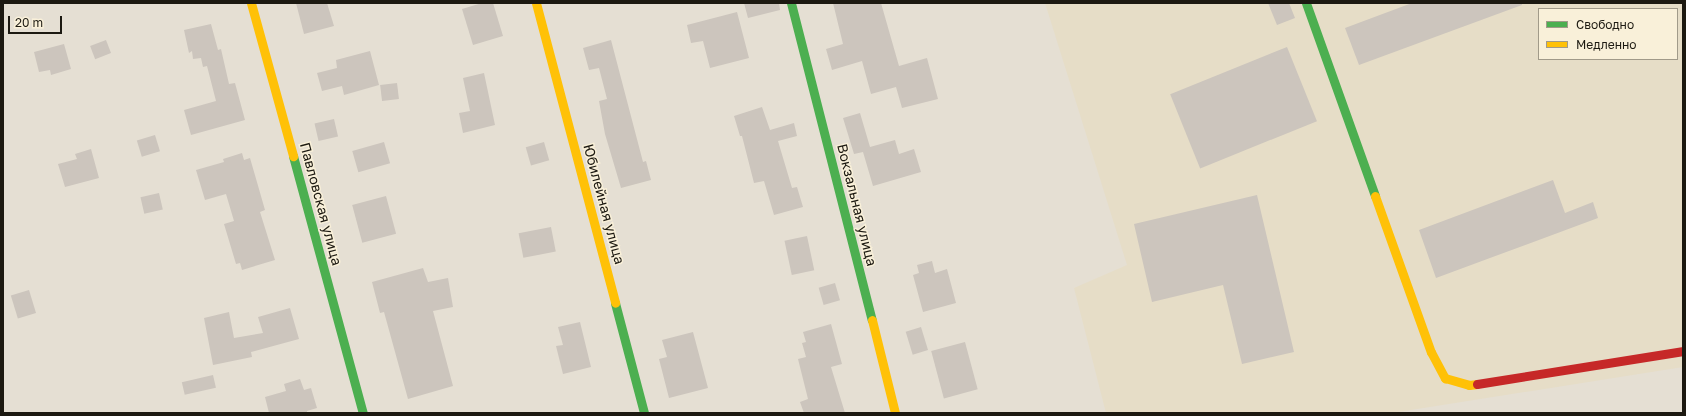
<!DOCTYPE html>
<html>
<head>
<meta charset="utf-8">
<style>
	body { margin:0 }
	#map { position:relative; width:1686px; height:416px; overflow:hidden; background:#e5dfd3; font-family:"Golos Text",sans-serif }
	div>[style] { position:absolute }
	.built>* { inset:0; background:#e6ddc7 }
	.building>* { inset:0; background:#ccc5bd; transform-origin:0 0 }
	.fast>* { height:9px; margin:-4.5px; padding:0 4.5px; transform-origin:4.5px; border-radius:4.5px; background:#4caf50 }
	.slow>* { height:9px; margin:-4.5px; padding:0 4.5px; transform-origin:4.5px; border-radius:4.5px; background:#ffc107 }
	.jam>* { height:9px; margin:-4.5px; padding:0 4.5px; transform-origin:4.5px; border-radius:4.5px; background:#c62828 }
	span { translate:-50% -50%; white-space:nowrap; text-align:center; line-height:1.15; -webkit-text-stroke:3px #f9f0d9; paint-order:stroke }
	.street-label { font-size:14px; color:#1c1911 }
	.frame { position:absolute; inset:0; border:4px solid #1c1911; pointer-events:none }
	.legend { position:absolute; left:1538px; top:8px; width:140px; height:52px; box-sizing:border-box; background:#f9f0d9; border:1px solid #a19a89; margin:0; padding:5px 7px; list-style:none; font-size:12px; color:#1c1911 }
	.legend li { display:flex; align-items:center; gap:8px; height:20px }
	.legend b { width:20px; border:1px solid #a19a89 }
	.scale { position:absolute; left:8px; top:16px; width:54px; height:18px; box-sizing:border-box; border:2px solid #1c1911; border-top:0; padding-left:5px; font-size:12px; line-height:14px; white-space:nowrap; color:#1c1911; -webkit-text-stroke:3px #f9f0d9; paint-order:stroke }
</style>
</head>
<body>
<div id="map">
	<div class="built">
		<i style="clip-path:polygon(evenodd,1045px 3px,1683px 3px,1683px 367px,1392px 413px,1106px 413px,1074px 288px,1127px 265px,1045px 3px,1539px 9px,1677px 9px,1677px 59px,1539px 59px,1539px 9px)"></i>
	</div>
	<div class="building">
		<i style="clip-path:polygon(296px 3px,327px 3px,334px 26px,304px 34px)"></i>
		<i style="clip-path:polygon(482px 3px,493px 3px,503px 36px,473px 45px,462px 9px)"></i>
		<i style="clip-path:polygon(744px 3px,779px 3px,780px 10px,748px 18px)"></i>
		<i style="clip-path:polygon(833px 3px,881px 3px,899px 66px,927px 58px,938px 99px,902px 108px,896px 87px,871px 94px,862px 61px,832px 70px,826px 49px,843px 44px)"></i>
		<i style="clip-path:polygon(1268px 3px,1289px 3px,1295px 18px,1277px 25px)"></i>
		<i style="clip-path:polygon(1412px 3px,1522px 3px,1522px 5px,1359px 65px,1345px 28px)"></i>
		<i style="clip-path:polygon(737px 12px,749px 58px,710px 68px,703px 41px,691px 43px,687px 25px)"></i>
		<i style="clip-path:polygon(211px 24px,218px 50px,221px 49px,229px 84px,235px 83px,245px 120px,191px 135px,184px 110px,216px 101px,207px 66px,203px 67px,201px 58px,193px 59px,192px 51px,189px 53px,184px 30px)"></i>
		<i style="left:106px;top:40px;width:14px;height:17px;rotate:69deg"></i>
		<i style="clip-path:polygon(611px 40px,643px 162px,646px 161px,651px 180px,621px 188px,605px 134px,599px 101px,607px 99px,599px 68px,589px 70px,583px 48px)"></i>
		<i style="clip-path:polygon(64px 44px,71px 69px,51px 75px,50px 70px,39px 72px,34px 52px)"></i>
		<i style="left:1287px;top:47px;width:80px;height:126px;rotate:68deg"></i>
		<i style="clip-path:polygon(370px 51px,379px 85px,344px 95px,342px 86px,322px 91px,317px 73px,337px 68px,336px 60px)"></i>
		<i style="clip-path:polygon(484px 73px,495px 125px,463px 133px,459px 113px,470px 111px,463px 78px)"></i>
		<i style="left:397px;top:83px;width:16px;height:17px;rotate:83deg"></i>
		<i style="clip-path:polygon(762px 107px,770px 130px,794px 123px,797px 136px,778px 141px,792px 188px,797px 187px,803px 207px,774px 215px,764px 181px,754px 183px,742px 136px,740px 136px,734px 116px)"></i>
		<i style="clip-path:polygon(860px 113px,870px 147px,895px 140px,899px 154px,914px 149px,921px 172px,873px 186px,863px 152px,854px 154px,843px 118px)"></i>
		<i style="left:334px;top:119px;width:18px;height:20px;rotate:77deg"></i>
		<i style="left:155px;top:135px;width:17px;height:19px;rotate:73deg"></i>
		<i style="left:384px;top:142px;width:22px;height:33px;rotate:74deg"></i>
		<i style="left:544px;top:142px;width:19px;height:19px;rotate:74deg"></i>
		<i style="clip-path:polygon(91px 149px,99px 178px,65px 187px,58px 164px,77px 159px,75px 154px)"></i>
		<i style="clip-path:polygon(242px 153px,244px 160px,250px 158px,265px 210px,260px 212px,275px 260px,242px 270px,240px 263px,236px 264px,224px 224px,234px 221px,226px 194px,205px 200px,196px 170px,224px 162px,223px 159px)"></i>
		<i style="clip-path:polygon(1553px 180px,1565px 213px,1593px 202px,1598px 218px,1436px 278px,1419px 230px)"></i>
		<i style="left:159px;top:193px;width:17px;height:19px;rotate:77deg"></i>
		<i style="clip-path:polygon(1257px 195px,1294px 352px,1242px 364px,1223px 285px,1152px 302px,1134px 224px)"></i>
		<i style="left:386px;top:196px;width:39px;height:35px;rotate:75deg"></i>
		<i style="left:551px;top:227px;width:25px;height:33px;rotate:79deg"></i>
		<i style="left:807px;top:236px;width:35px;height:23px;rotate:78deg"></i>
		<i style="clip-path:polygon(932px 261px,935px 273px,947px 269px,956px 303px,923px 312px,913px 275px,919px 273px,917px 265px)"></i>
		<i style="clip-path:polygon(423px 268px,428px 282px,448px 278px,453px 307px,433px 311px,453px 386px,408px 399px,384px 312px,380px 313px,372px 282px)"></i>
		<i style="left:835px;top:283px;width:18px;height:17px;rotate:74deg"></i>
		<i style="left:29px;top:290px;width:24px;height:19px;rotate:73deg"></i>
		<i style="clip-path:polygon(290px 308px,299px 339px,251px 352px,252px 357px,213px 365px,204px 318px,229px 312px,234px 338px,263px 333px,258px 317px)"></i>
		<i style="clip-path:polygon(580px 322px,591px 367px,563px 374px,556px 346px,563px 345px,558px 327px)"></i>
		<i style="clip-path:polygon(831px 324px,842px 364px,831px 367px,845px 413px,804px 413px,800px 402px,808px 399px,798px 359px,806px 357px,802px 343px,806px 342px,803px 332px)"></i>
		<i style="left:921px;top:327px;width:24px;height:16px;rotate:73deg"></i>
		<i style="clip-path:polygon(693px 332px,708px 388px,669px 398px,659px 359px,667px 357px,662px 340px)"></i>
		<i style="left:965px;top:342px;width:49px;height:35px;rotate:75deg"></i>
		<i style="left:213px;top:375px;width:13px;height:32px;rotate:77deg"></i>
		<i style="clip-path:polygon(300px 379px,304px 390px,311px 388px,317px 408px,307px 411px,307px 413px,269px 413px,265px 397px,286px 391px,284px 384px)"></i>
	</div>
	<div class="fast">
		<i style="left:791px;top:3px;width:327px;rotate:75.7deg"></i>
		<i style="left:1306px;top:3px;width:205px;rotate:70.3deg"></i>
		<i style="left:293px;top:156px;width:266px;rotate:74.8deg"></i>
		<i style="left:615px;top:303px;width:114px;rotate:75.2deg"></i>
	</div>
	<div class="slow">
		<i style="left:251px;top:3px;width:159px;rotate:74.6deg"></i>
		<i style="left:536px;top:3px;width:310px;rotate:75.2deg"></i>
		<i style="left:1375px;top:196px;width:166px;rotate:70.3deg"></i>
		<i style="left:1431px;top:352px;width:30px;rotate:62deg"></i>
		<i style="left:1445px;top:378px;width:25px;rotate:16deg"></i>
		<i style="left:1469px;top:385px;width:8px;rotate:-7deg"></i>
		<i style="left:872px;top:320px;width:96px;rotate:76.1deg"></i>
	</div>
	<div class="jam">
		<i style="left:1477px;top:384px;width:209px;rotate:-9.1deg"></i>
	</div>
	<div class="street-label">
		<span style="left:321px;top:204px;rotate:75deg">Павловская улица</span>
		<span style="left:604px;top:204px;rotate:75deg">Юбилейная улица</span>
		<span style="left:857px;top:205px;rotate:76deg">Вокзальная улица</span>
	</div>
	<div class="frame"></div>
	<ul class="legend">
	<li><b style="height:5px;background:#4caf50"></b>Свободно</li>
	<li><b style="height:5px;background:#ffc107"></b>Медленно</li>
	</ul>
	<div class="scale">20 m</div>
</div>
</body>
</html>
